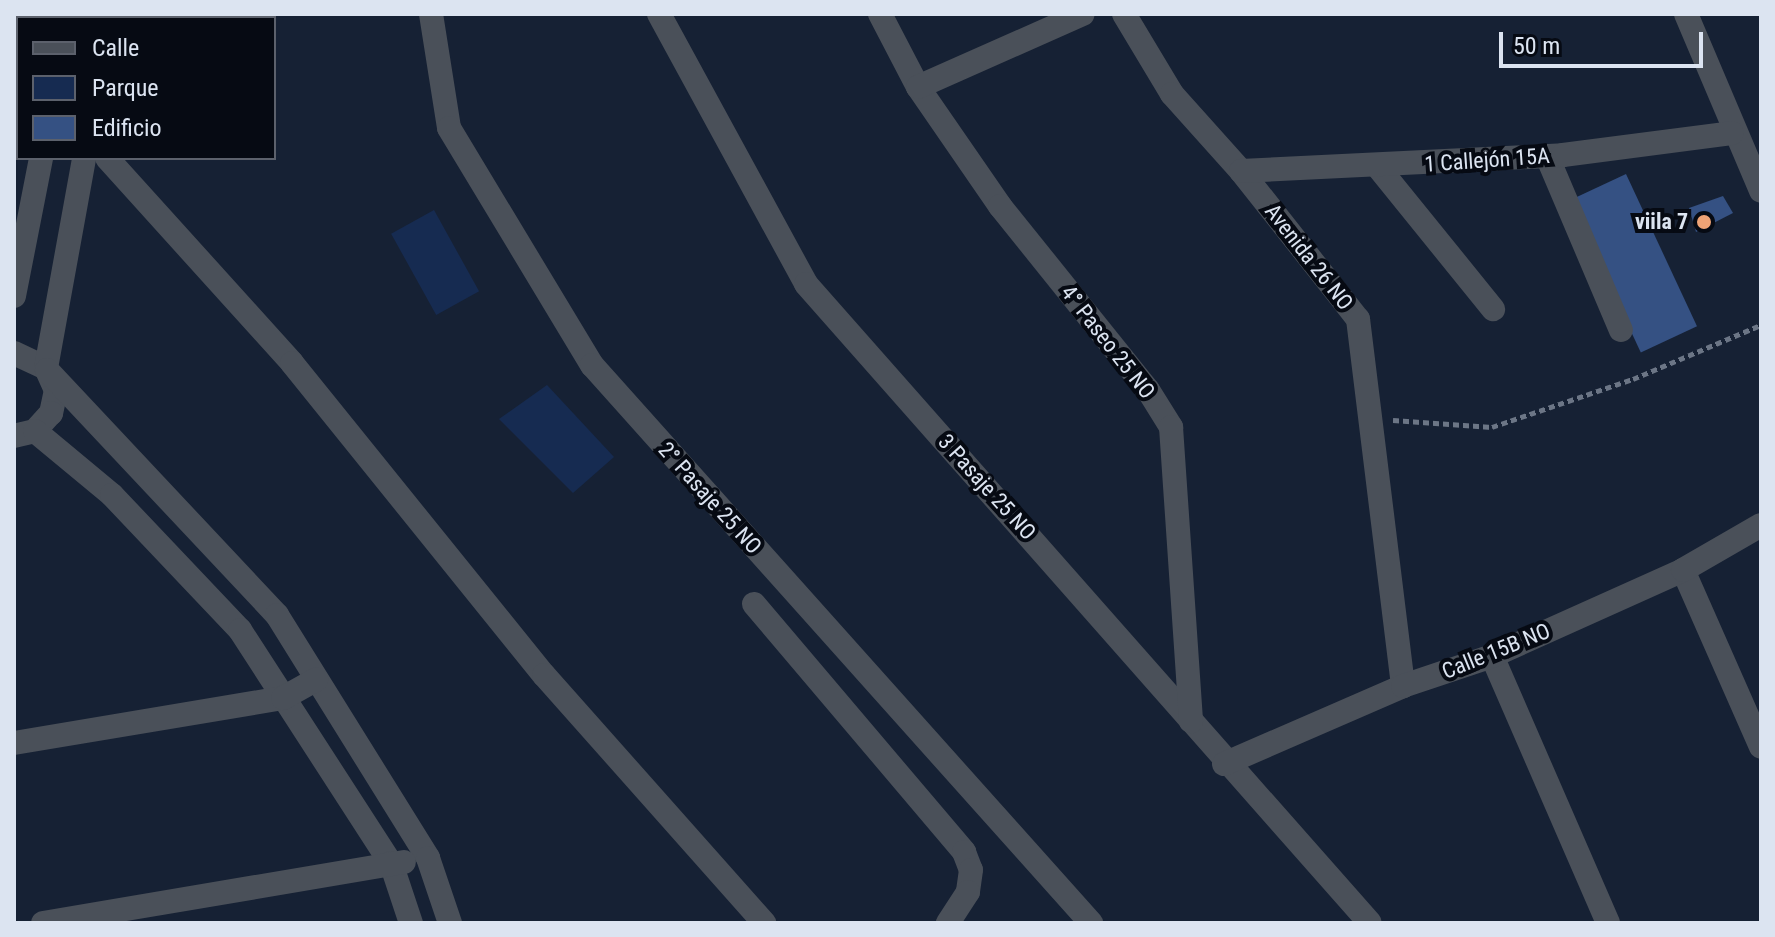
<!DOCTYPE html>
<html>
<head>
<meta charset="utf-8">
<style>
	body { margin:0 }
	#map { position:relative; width:1775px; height:937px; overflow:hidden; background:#162134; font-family:"Roboto Condensed",sans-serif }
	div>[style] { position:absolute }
	.green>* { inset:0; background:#162b51; transform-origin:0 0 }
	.building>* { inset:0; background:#355183; transform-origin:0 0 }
	.path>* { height:5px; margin-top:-2.5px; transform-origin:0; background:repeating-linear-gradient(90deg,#6c7686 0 6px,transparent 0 10px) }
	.minor>* { height:24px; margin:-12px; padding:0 12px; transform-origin:12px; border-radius:12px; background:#4a5059 }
	.dots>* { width:22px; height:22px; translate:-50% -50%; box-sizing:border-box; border:4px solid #060a13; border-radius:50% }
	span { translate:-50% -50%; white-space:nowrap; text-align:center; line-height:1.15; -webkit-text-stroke:8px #060a13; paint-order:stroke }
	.street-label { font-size:22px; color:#dce4f1 }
	.poi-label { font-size:22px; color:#dce4f1; font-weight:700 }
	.right { translate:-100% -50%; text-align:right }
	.frame { position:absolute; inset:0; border:16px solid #dce4f1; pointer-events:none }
	.legend { position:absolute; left:16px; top:16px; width:260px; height:144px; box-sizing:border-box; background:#060a13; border:2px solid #5c616c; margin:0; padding:10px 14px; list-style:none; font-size:24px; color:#dce4f1 }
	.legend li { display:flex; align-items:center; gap:16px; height:40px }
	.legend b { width:40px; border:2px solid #5c616c }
	.scale { position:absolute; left:1499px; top:32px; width:204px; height:36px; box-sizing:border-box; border:4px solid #dce4f1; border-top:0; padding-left:10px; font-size:24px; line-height:28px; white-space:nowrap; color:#dce4f1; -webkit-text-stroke:6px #060a13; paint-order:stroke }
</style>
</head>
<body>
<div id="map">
	<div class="green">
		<i style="left:434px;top:210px;width:93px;height:49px;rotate:61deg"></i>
		<i style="clip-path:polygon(547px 385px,614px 457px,573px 493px,499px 419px)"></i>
	</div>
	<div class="building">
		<i style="left:1626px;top:174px;width:168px;height:62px;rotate:65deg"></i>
		<i style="clip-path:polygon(1723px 196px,1733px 213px,1696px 232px,1689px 208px)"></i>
	</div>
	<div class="path">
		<i style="left:1393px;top:420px;width:99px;rotate:4deg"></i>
		<i style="left:1492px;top:427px;width:149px;rotate:-18.8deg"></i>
		<i style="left:1633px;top:379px;width:139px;rotate:-22.9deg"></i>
	</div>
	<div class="minor">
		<i style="left:431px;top:14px;width:115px;rotate:81deg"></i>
		<i style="left:449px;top:128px;width:277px;rotate:58.9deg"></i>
		<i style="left:592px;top:365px;width:749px;rotate:48.19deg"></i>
		<i style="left:659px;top:14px;width:307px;rotate:61.4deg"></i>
		<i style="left:806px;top:284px;width:852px;rotate:48.57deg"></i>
		<i style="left:880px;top:14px;width:82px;rotate:62.5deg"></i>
		<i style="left:918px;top:87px;width:145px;rotate:55.4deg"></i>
		<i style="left:1000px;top:206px;width:236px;rotate:51.2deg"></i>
		<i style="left:1148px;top:390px;width:44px;rotate:58.1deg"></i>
		<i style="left:1171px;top:427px;width:295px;rotate:86.1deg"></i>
		<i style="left:1124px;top:14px;width:93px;rotate:59deg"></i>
		<i style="left:1172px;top:94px;width:103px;rotate:48.1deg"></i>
		<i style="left:1241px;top:171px;width:189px;rotate:51.7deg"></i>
		<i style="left:1358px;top:319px;width:370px;rotate:83deg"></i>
		<i style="left:1686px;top:14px;width:192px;rotate:67deg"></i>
		<i style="left:52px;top:18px;width:4px;rotate:-76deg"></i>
		<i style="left:14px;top:63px;width:4px;rotate:14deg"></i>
		<i style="left:918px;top:87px;width:180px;rotate:-23.9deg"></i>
		<i style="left:1547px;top:156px;width:189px;rotate:67deg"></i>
		<i style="left:107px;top:158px;width:276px;rotate:47.9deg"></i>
		<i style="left:292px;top:363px;width:401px;rotate:51.1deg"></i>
		<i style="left:544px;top:675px;width:332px;rotate:48.4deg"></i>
		<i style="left:1378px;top:167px;width:183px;rotate:51deg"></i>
		<i style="left:1241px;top:171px;width:322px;rotate:-2.8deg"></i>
		<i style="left:1563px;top:155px;width:170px;rotate:-7.4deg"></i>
		<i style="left:14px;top:296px;width:141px;rotate:-78.9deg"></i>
		<i style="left:14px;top:353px;width:35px;rotate:25deg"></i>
		<i style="left:46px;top:368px;width:24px;rotate:66deg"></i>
		<i style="left:56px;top:390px;width:24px;rotate:102deg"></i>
		<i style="left:51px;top:413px;width:24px;rotate:132deg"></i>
		<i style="left:35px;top:431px;width:22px;rotate:167deg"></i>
		<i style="left:46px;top:368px;width:213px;rotate:-79.7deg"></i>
		<i style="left:47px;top:370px;width:336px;rotate:46.8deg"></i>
		<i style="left:277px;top:615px;width:286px;rotate:58.1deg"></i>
		<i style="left:428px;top:858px;width:69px;rotate:71.3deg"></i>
		<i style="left:35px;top:431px;width:100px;rotate:39.7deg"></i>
		<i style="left:112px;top:495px;width:186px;rotate:46.5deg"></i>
		<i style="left:240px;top:630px;width:278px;rotate:57.1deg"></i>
		<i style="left:391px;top:863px;width:63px;rotate:71.6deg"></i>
		<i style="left:1683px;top:570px;width:193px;rotate:66.2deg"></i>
		<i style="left:754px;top:604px;width:325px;rotate:49.7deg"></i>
		<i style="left:964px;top:852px;width:19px;rotate:69deg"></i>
		<i style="left:971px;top:870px;width:22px;rotate:98deg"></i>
		<i style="left:968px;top:892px;width:37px;rotate:123deg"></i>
		<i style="left:1492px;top:656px;width:291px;rotate:66.5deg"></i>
		<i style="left:14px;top:743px;width:273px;rotate:-9.5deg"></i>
		<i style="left:283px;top:698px;width:38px;rotate:-29deg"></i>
		<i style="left:1224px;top:764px;width:195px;rotate:-23.5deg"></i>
		<i style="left:1403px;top:686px;width:94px;rotate:-18.6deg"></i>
		<i style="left:1492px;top:656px;width:209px;rotate:-24.2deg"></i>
		<i style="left:1683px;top:570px;width:90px;rotate:-30deg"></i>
		<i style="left:43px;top:923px;width:366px;rotate:-9.6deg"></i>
	</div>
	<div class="dots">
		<i style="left:1704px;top:222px;background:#efa376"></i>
	</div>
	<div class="street-label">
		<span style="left:1487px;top:160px;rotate:-4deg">1 Callejón 15A</span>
		<span style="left:1309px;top:257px;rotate:52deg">Avenida 26 NO</span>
		<span style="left:1108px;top:342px;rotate:52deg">4° Paseo 25 NO</span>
		<span style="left:987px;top:487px;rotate:48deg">3 Pasaje 25 NO</span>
		<span style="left:710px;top:498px;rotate:48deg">2° Pasaje 25 NO</span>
		<span style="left:1496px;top:651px;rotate:-22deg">Calle 15B NO</span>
	</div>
	<div class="poi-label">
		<span class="right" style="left:1688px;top:222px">viila 7</span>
	</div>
	<div class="frame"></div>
	<ul class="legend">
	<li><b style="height:10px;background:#4a5059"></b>Calle</li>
	<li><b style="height:22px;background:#162b51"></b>Parque</li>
	<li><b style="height:22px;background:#355183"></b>Edificio</li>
	</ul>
	<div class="scale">50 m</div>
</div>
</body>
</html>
